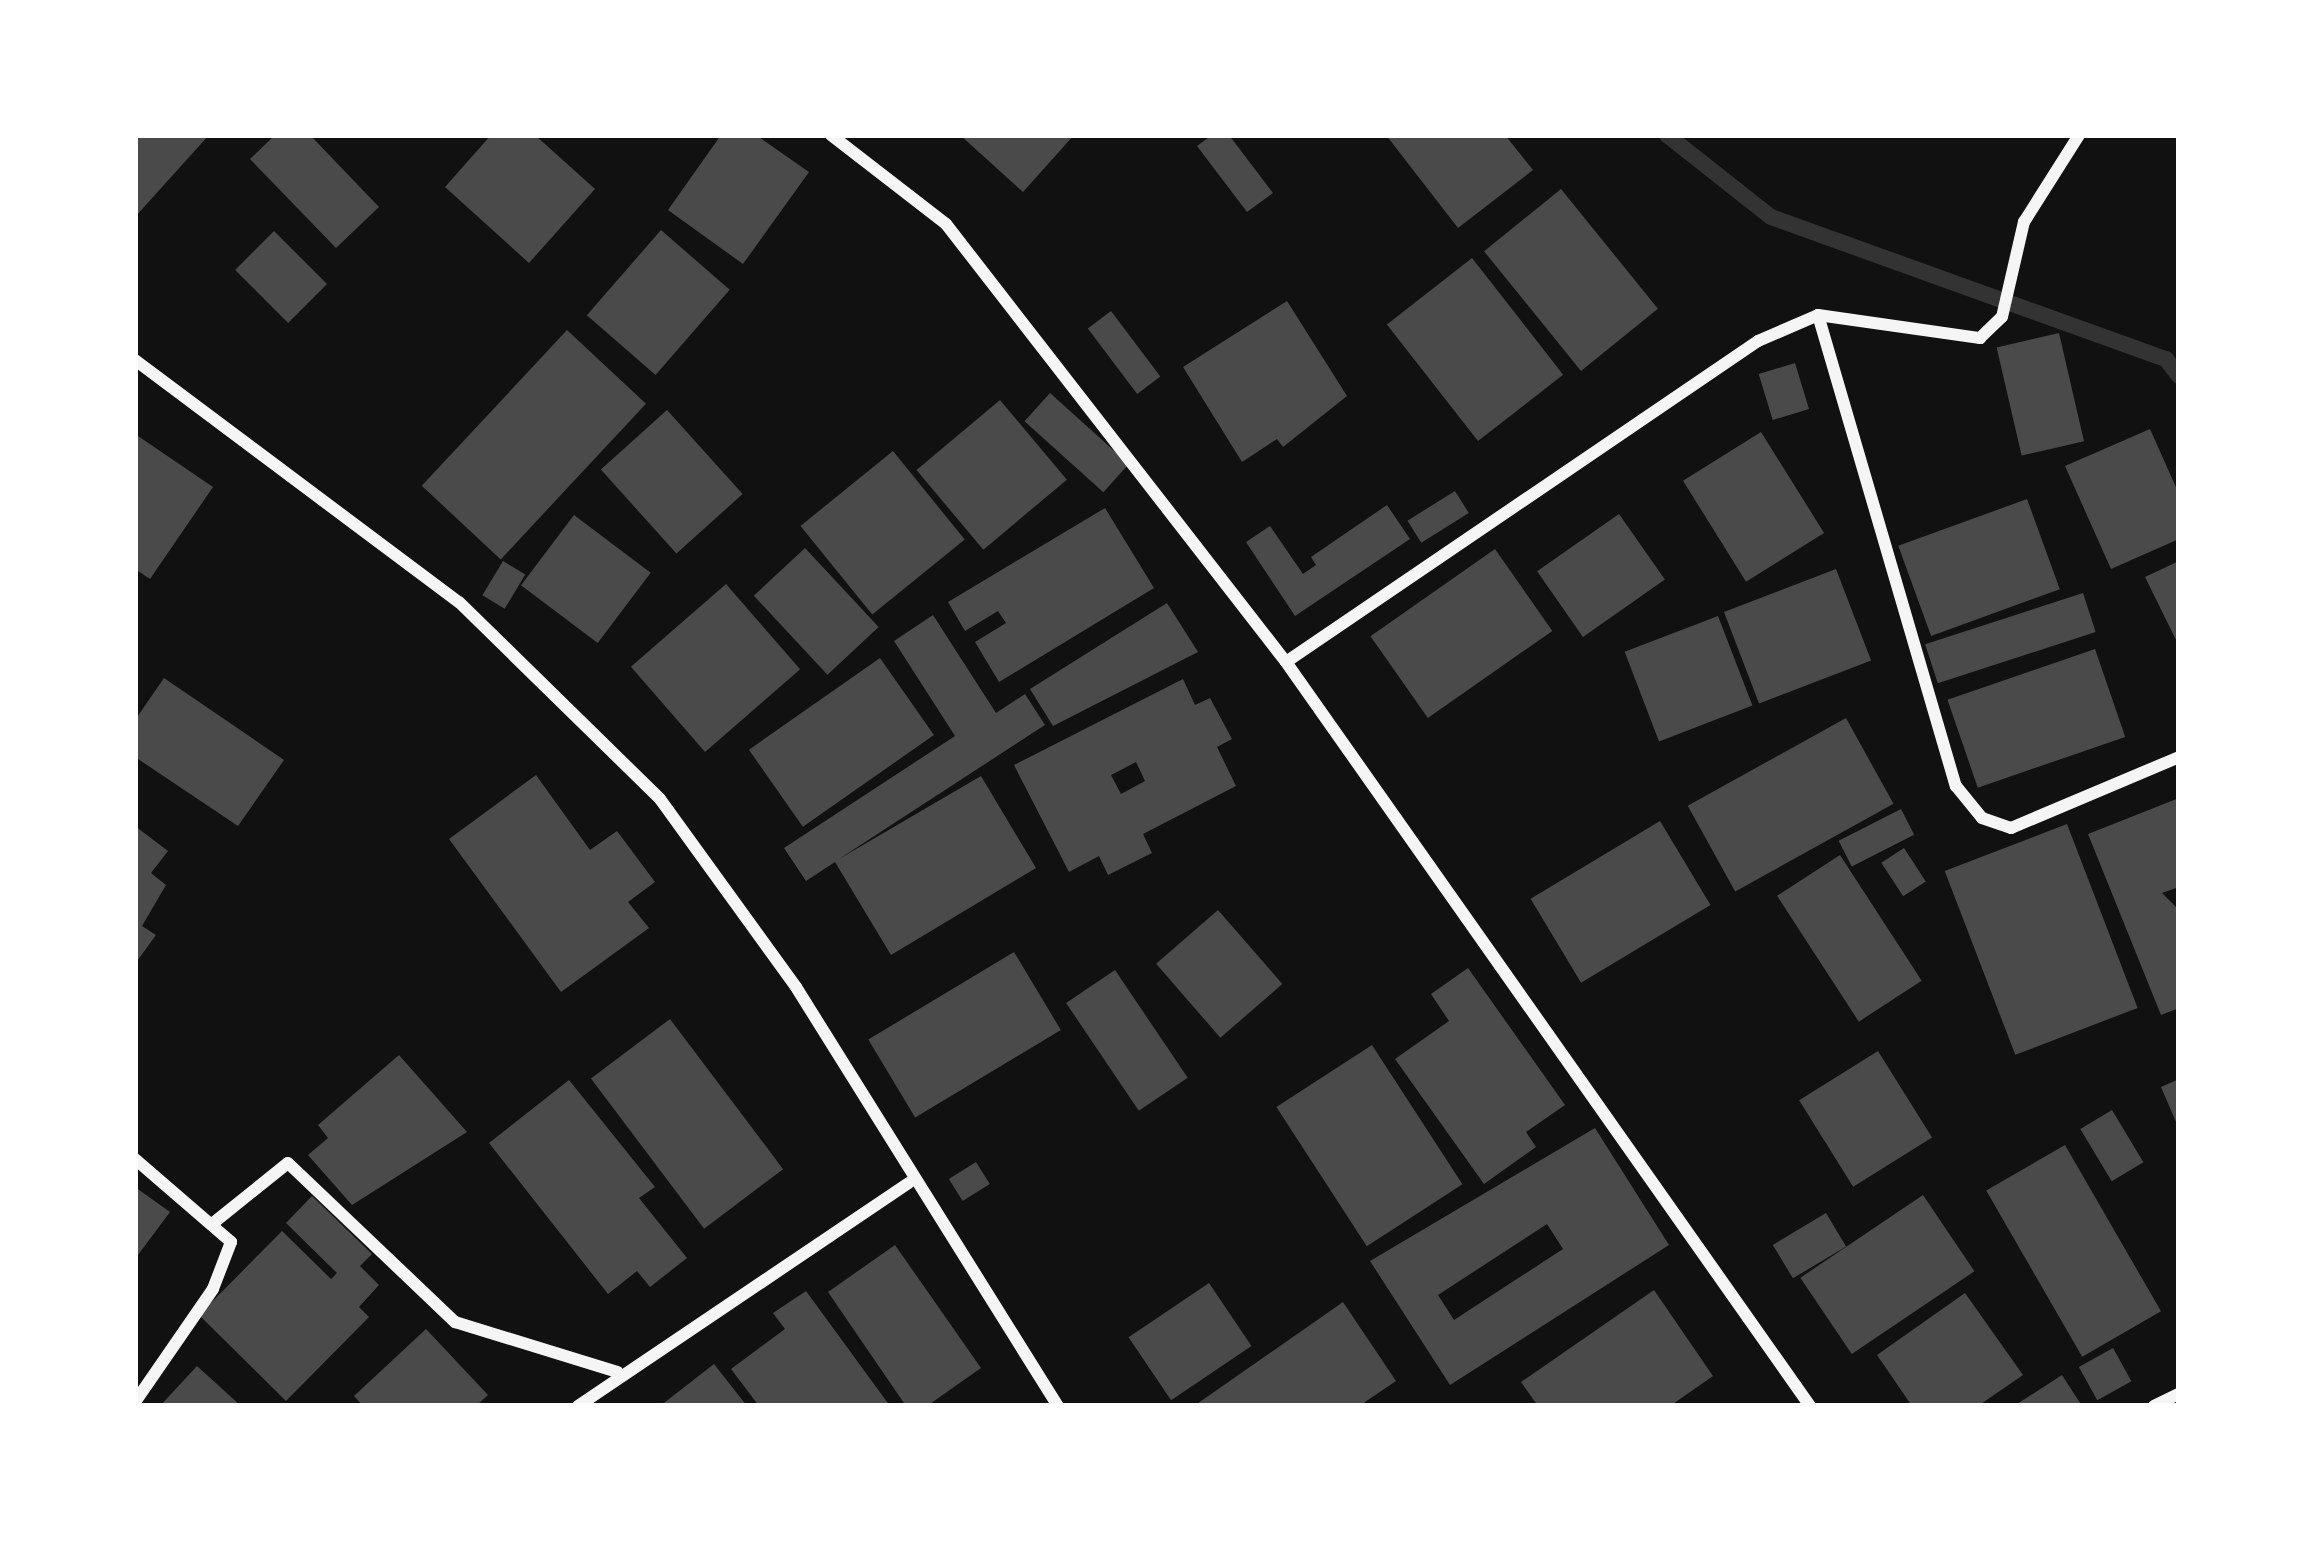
<!DOCTYPE html>
<html>
<head>
<meta charset="utf-8">
<style>
	body { margin:0 }
	#map { position:relative; width:2314px; height:1541px; overflow:hidden; background:#111; font-family:Commissioner,sans-serif }
	div>[style] { position:absolute }
	.stream>* { height:16px; margin:-8px; padding:0 8px; transform-origin:8px; border-radius:8px; background:#333 }
	.building>* { inset:0; background:#4a4a4a; transform-origin:0 0 }
	.minor>* { height:12px; margin:-6px; padding:0 6px; transform-origin:6px; border-radius:6px; background:#f5f5f5 }
	span { translate:-50% -50%; white-space:nowrap; text-align:center; line-height:1.15; -webkit-text-stroke:12px #fff; paint-order:stroke }
	.frame { position:absolute; inset:0; border:138px solid #fff; pointer-events:none }
</style>
</head>
<body>
<div id="map">
	<div class="stream">
		<i style="left:1667px;top:135px;width:132px;rotate:38.3deg"></i>
		<i style="left:1771px;top:217px;width:420px;rotate:19.8deg"></i>
		<i style="left:2166px;top:359px;width:21px;rotate:53deg"></i>
	</div>
	<div class="building">
		<i style="clip-path:polygon(135px 135px,209px 135px,135px 217px)"></i>
		<i style="clip-path:polygon(275px 135px,310px 135px,379px 207px,336px 248px,250px 159px)"></i>
		<i style="clip-path:polygon(491px 135px,535px 135px,595px 189px,529px 263px,445px 187px)"></i>
		<i style="clip-path:polygon(721px 135px,756px 135px,809px 172px,743px 264px,668px 210px)"></i>
		<i style="clip-path:polygon(960px 135px,1074px 135px,1023px 192px)"></i>
		<i style="clip-path:polygon(1212px 135px,1229px 135px,1273px 193px,1247px 212px,1197px 146px)"></i>
		<i style="clip-path:polygon(1386px 135px,1505px 135px,1533px 170px,1458px 228px)"></i>
		<i style="left:1561px;top:189px;width:154px;height:99px;rotate:51deg"></i>
		<i style="left:661px;top:230px;width:91px;height:113px;rotate:41deg"></i>
		<i style="left:274px;top:231px;width:75px;height:55px;rotate:45deg"></i>
		<i style="left:1472px;top:258px;width:148px;height:108px;rotate:52deg"></i>
		<i style="clip-path:polygon(1287px 301px,1347px 396px,1283px 447px,1277px 439px,1242px 462px,1183px 367px)"></i>
		<i style="left:1111px;top:311px;width:82px;height:29px;rotate:53deg"></i>
		<i style="left:567px;top:330px;width:108px;height:213px;rotate:43deg"></i>
		<i style="left:2059px;top:333px;width:111px;height:64px;rotate:77deg"></i>
		<i style="left:1795px;top:363px;width:48px;height:38px;rotate:73deg"></i>
		<i style="left:1050px;top:393px;width:106px;height:38px;rotate:42deg"></i>
		<i style="left:1000px;top:400px;width:104px;height:109px;rotate:50deg"></i>
		<i style="left:667px;top:410px;width:113px;height:89px;rotate:48deg"></i>
		<i style="clip-path:polygon(2150px 429px,2179px 494px,2179px 539px,2111px 569px,2065px 466px)"></i>
		<i style="left:1761px;top:432px;width:119px;height:92px;rotate:58deg"></i>
		<i style="clip-path:polygon(135px 434px,213px 487px,150px 579px,135px 569px)"></i>
		<i style="left:893px;top:451px;width:114px;height:119px;rotate:51deg"></i>
		<i style="left:1455px;top:491px;width:26px;height:56px;rotate:58deg"></i>
		<i style="left:2027px;top:499px;width:96px;height:137px;rotate:70deg"></i>
		<i style="clip-path:polygon(1387px 505px,1410px 539px,1295px 616px,1246px 542px,1270px 526px,1303px 574px,1316px 565px,1311px 557px)"></i>
		<i style="clip-path:polygon(1105px 508px,1154px 588px,999px 682px,975px 642px,1006px 623px,998px 611px,965px 631px,948px 602px)"></i>
		<i style="left:1619px;top:514px;width:80px;height:100px;rotate:55deg"></i>
		<i style="left:574px;top:515px;width:96px;height:88px;rotate:37deg"></i>
		<i style="left:805px;top:548px;width:108px;height:70px;rotate:47deg"></i>
		<i style="left:1495px;top:549px;width:100px;height:152px;rotate:55deg"></i>
		<i style="left:503px;top:561px;width:26px;height:40px;rotate:31deg"></i>
		<i style="clip-path:polygon(2179px 561px,2179px 646px,2145px 577px)"></i>
		<i style="left:1836px;top:569px;width:98px;height:120px;rotate:69deg"></i>
		<i style="left:726px;top:584px;width:113px;height:126px;rotate:49deg"></i>
		<i style="left:2083px;top:593px;width:41px;height:166px;rotate:72deg"></i>
		<i style="clip-path:polygon(1167px 603px,1198px 652px,1053px 726px,1030px 689px)"></i>
		<i style="clip-path:polygon(933px 615px,996px 713px,1025px 694px,1045px 725px,839px 859px,981px 776px,1036px 868px,891px 955px,835px 862px,806px 881px,784px 848px,955px 736px,894px 641px)"></i>
		<i style="left:1718px;top:616px;width:96px;height:100px;rotate:69deg"></i>
		<i style="left:2095px;top:649px;width:93px;height:156px;rotate:71deg"></i>
		<i style="left:880px;top:658px;width:94px;height:160px;rotate:55deg"></i>
		<i style="clip-path:polygon(164px 678px,284px 760px,238px 826px,135px 757px,135px 720px)"></i>
		<i style="clip-path:polygon(evenodd,1183px 679px,1195px 705px,1210px 698px,1232px 739px,1217px 747px,1236px 786px,1143px 834px,1152px 853px,1108px 875px,1099px 856px,1069px 872px,1014px 765px,1183px 679px,1136px 762px,1145px 781px,1121px 794px,1111px 775px,1136px 762px)"></i>
		<i style="left:1846px;top:718px;width:98px;height:181px;rotate:61deg"></i>
		<i style="clip-path:polygon(536px 775px,590px 850px,617px 831px,655px 882px,628px 902px,649px 928px,561px 992px,449px 839px)"></i>
		<i style="clip-path:polygon(2179px 798px,2179px 887px,2162px 893px,2179px 910px,2179px 1008px,2161px 1015px,2088px 834px)"></i>
		<i style="left:1901px;top:809px;width:29px;height:70px;rotate:63deg"></i>
		<i style="left:1660px;top:821px;width:98px;height:151px;rotate:59deg"></i>
		<i style="left:2067px;top:824px;width:197px;height:131px;rotate:69deg"></i>
		<i style="clip-path:polygon(135px 826px,168px 851px,151px 873px,166px 885px,142px 926px,156px 935px,135px 964px)"></i>
		<i style="left:1904px;top:848px;width:40px;height:27px;rotate:57deg"></i>
		<i style="left:1840px;top:855px;width:150px;height:75px;rotate:57deg"></i>
		<i style="left:1218px;top:910px;width:98px;height:82px;rotate:49deg"></i>
		<i style="left:1014px;top:952px;width:91px;height:170px;rotate:59deg"></i>
		<i style="clip-path:polygon(1468px 968px,1565px 1105px,1526px 1132px,1536px 1147px,1484px 1184px,1395px 1059px,1449px 1021px,1431px 994px)"></i>
		<i style="left:1115px;top:970px;width:130px;height:59px;rotate:56deg"></i>
		<i style="left:670px;top:1019px;width:188px;height:99px;rotate:53deg"></i>
		<i style="left:1372px;top:1045px;width:166px;height:114px;rotate:57deg"></i>
		<i style="left:1878px;top:1051px;width:102px;height:93px;rotate:58deg"></i>
		<i style="clip-path:polygon(399px 1055px,467px 1132px,352px 1205px,308px 1155px,328px 1138px,318px 1125px)"></i>
		<i style="clip-path:polygon(2179px 1079px,2179px 1129px,2161px 1087px)"></i>
		<i style="clip-path:polygon(569px 1080px,655px 1187px,639px 1198px,687px 1258px,650px 1287px,637px 1271px,608px 1294px,489px 1143px)"></i>
		<i style="left:2112px;top:1110px;width:61px;height:37px;rotate:59deg"></i>
		<i style="clip-path:polygon(evenodd,1595px 1128px,1669px 1245px,1450px 1385px,1370px 1261px,1595px 1128px,1547px 1224px,1563px 1249px,1454px 1320px,1438px 1295px,1547px 1224px)"></i>
		<i style="left:2065px;top:1145px;width:192px;height:91px;rotate:60deg"></i>
		<i style="left:976px;top:1162px;width:26px;height:32px;rotate:58deg"></i>
		<i style="clip-path:polygon(135px 1187px,170px 1212px,135px 1259px)"></i>
		<i style="left:1923px;top:1195px;width:92px;height:148px;rotate:56deg"></i>
		<i style="clip-path:polygon(312px 1196px,372px 1254px,360px 1266px,379px 1285px,359px 1307px,369px 1317px,286px 1401px,199px 1315px,282px 1231px,331px 1279px,337px 1273px,286px 1223px)"></i>
		<i style="left:1826px;top:1213px;width:39px;height:62px;rotate:59deg"></i>
		<i style="clip-path:polygon(895px 1245px,981px 1368px,927px 1406px,906px 1406px,828px 1292px)"></i>
		<i style="left:1209px;top:1283px;width:76px;height:97px;rotate:56deg"></i>
		<i style="clip-path:polygon(1654px 1290px,1713px 1376px,1670px 1406px,1538px 1406px,1521px 1382px)"></i>
		<i style="clip-path:polygon(806px 1291px,817px 1306px,890px 1406px,759px 1406px,731px 1369px,785px 1329px,773px 1313px)"></i>
		<i style="clip-path:polygon(1965px 1293px,2023px 1375px,1978px 1406px,1912px 1406px,1877px 1355px)"></i>
		<i style="clip-path:polygon(1343px 1302px,1396px 1381px,1359px 1406px,1194px 1406px)"></i>
		<i style="clip-path:polygon(426px 1329px,488px 1395px,476px 1406px,363px 1406px,354px 1396px)"></i>
		<i style="left:2113px;top:1348px;width:38px;height:39px;rotate:61deg"></i>
		<i style="clip-path:polygon(714px 1364px,747px 1406px,660px 1406px)"></i>
		<i style="clip-path:polygon(197px 1366px,241px 1406px,160px 1406px)"></i>
		<i style="clip-path:polygon(2062px 1375px,2082px 1406px,2014px 1406px)"></i>
	</div>
	<div class="minor">
		<i style="left:831px;top:135px;width:145px;rotate:37.7deg"></i>
		<i style="left:946px;top:224px;width:554px;rotate:52.18deg"></i>
		<i style="left:1286px;top:662px;width:910px;rotate:54.84deg"></i>
		<i style="left:1818px;top:315px;width:491px;rotate:73.7deg"></i>
		<i style="left:1956px;top:786px;width:41px;rotate:50.9deg"></i>
		<i style="left:1982px;top:818px;width:31px;rotate:19deg"></i>
		<i style="left:2011px;top:828px;width:182px;rotate:-22.9deg"></i>
		<i style="left:135px;top:360px;width:404px;rotate:36.8deg"></i>
		<i style="left:459px;top:602px;width:281px;rotate:44.4deg"></i>
		<i style="left:660px;top:799px;width:232px;rotate:54.1deg"></i>
		<i style="left:796px;top:987px;width:494px;rotate:58deg"></i>
		<i style="left:1286px;top:662px;width:571px;rotate:-34.22deg"></i>
		<i style="left:1758px;top:341px;width:65px;rotate:-23.4deg"></i>
		<i style="left:1818px;top:315px;width:164px;rotate:8.1deg"></i>
		<i style="left:1980px;top:338px;width:30px;rotate:-44deg"></i>
		<i style="left:2002px;top:317px;width:98px;rotate:-77deg"></i>
		<i style="left:2024px;top:222px;width:103px;rotate:-57.7deg"></i>
		<i style="left:135px;top:1159px;width:127px;rotate:40.8deg"></i>
		<i style="left:231px;top:1242px;width:50px;rotate:111deg"></i>
		<i style="left:213px;top:1289px;width:137px;rotate:124.6deg"></i>
		<i style="left:212px;top:1224px;width:97px;rotate:-38.8deg"></i>
		<i style="left:288px;top:1163px;width:231px;rotate:43.6deg"></i>
		<i style="left:455px;top:1322px;width:170px;rotate:17.1deg"></i>
		<i style="left:578px;top:1406px;width:399px;rotate:-34deg"></i>
		<i style="left:2154px;top:1406px;width:28px;rotate:-26deg"></i>
	</div>
	<div class="frame"></div>
</div>
</body>
</html>
